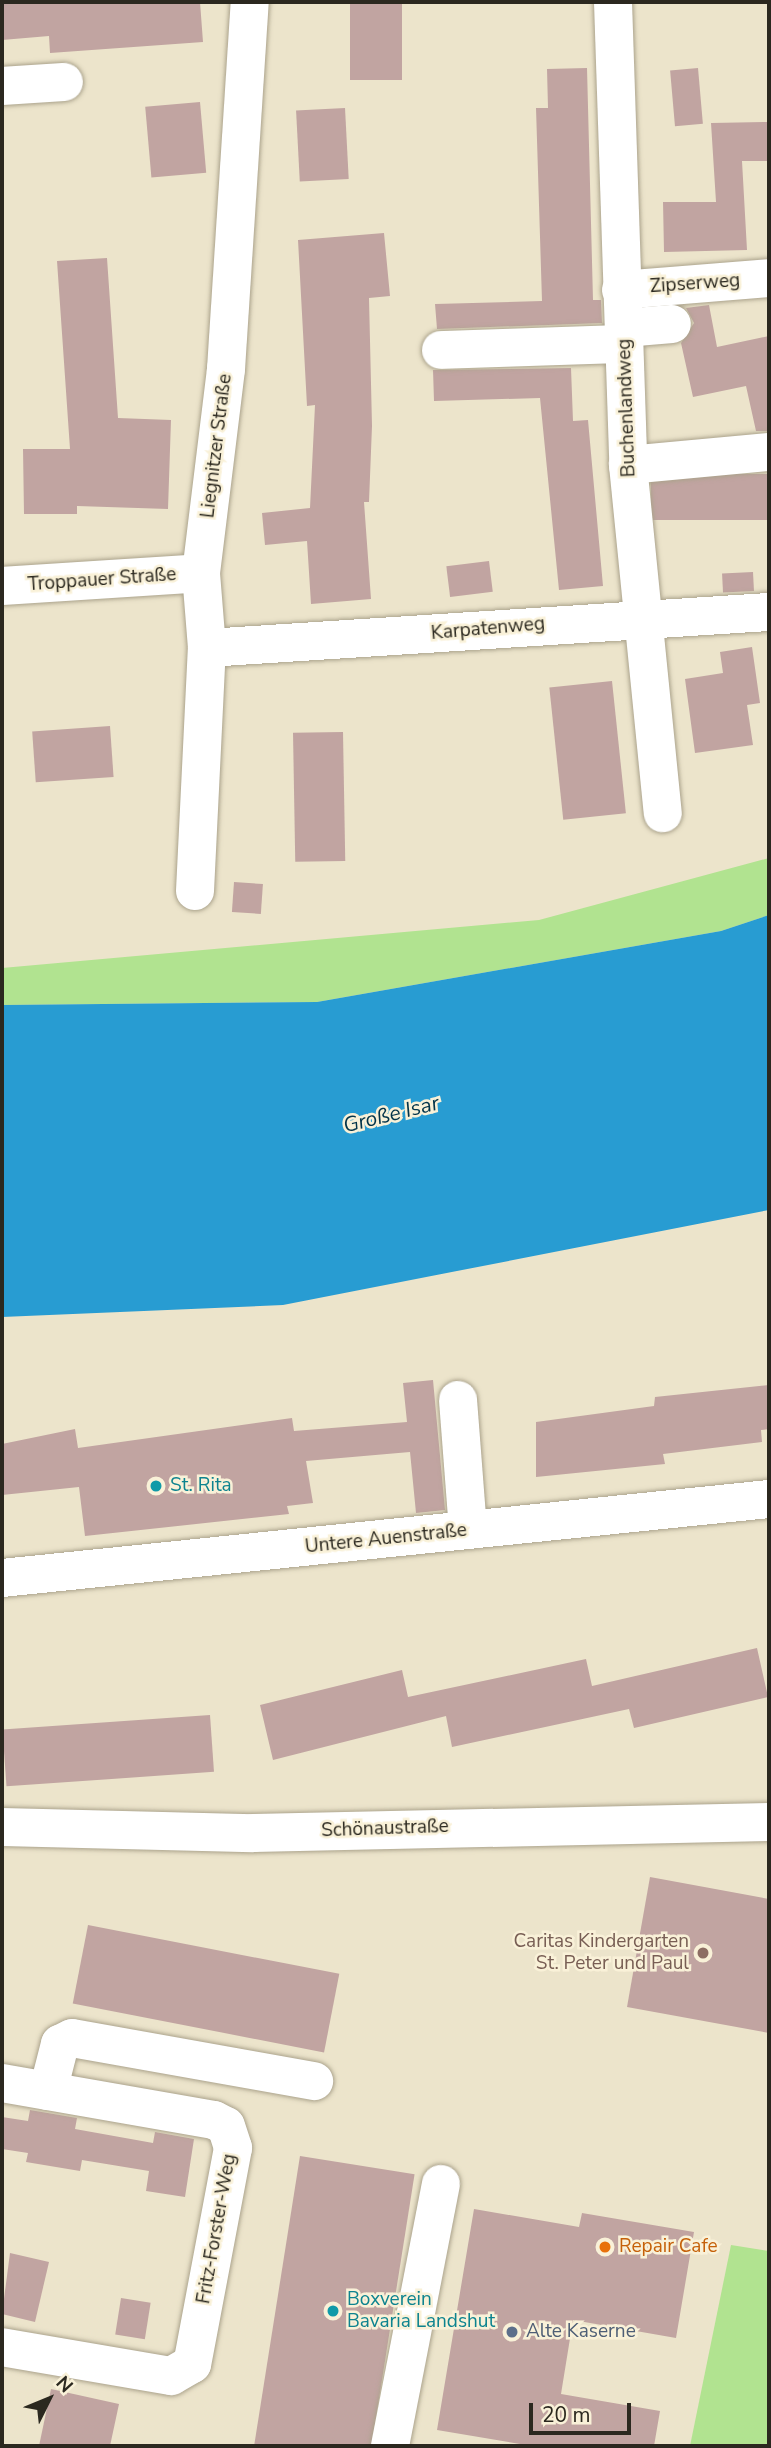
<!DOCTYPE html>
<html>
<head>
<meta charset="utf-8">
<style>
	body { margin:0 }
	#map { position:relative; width:771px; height:2448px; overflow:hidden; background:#ece4cb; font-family:"Nunito Sans",sans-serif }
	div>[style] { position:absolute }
	.green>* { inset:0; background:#b1e390 }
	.water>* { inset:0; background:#289cd2 }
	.building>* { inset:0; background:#c1a4a1; transform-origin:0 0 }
	.roads { filter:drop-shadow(0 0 2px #aba38c) drop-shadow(0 0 2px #aba38c) }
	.minor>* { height:38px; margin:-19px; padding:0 19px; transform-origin:19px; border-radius:19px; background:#fff }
	.dots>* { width:19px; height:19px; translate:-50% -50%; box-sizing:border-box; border:4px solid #f9f1d8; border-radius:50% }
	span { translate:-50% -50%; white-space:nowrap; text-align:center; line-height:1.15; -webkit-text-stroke:5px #f9f1d8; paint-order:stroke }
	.street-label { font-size:19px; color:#2b281f }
	.culture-label { font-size:19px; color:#0d838f }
	.left { translate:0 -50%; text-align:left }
	.education-label { font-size:19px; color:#785e54 }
	.right { translate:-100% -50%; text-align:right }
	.food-label { font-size:19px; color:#c56008 }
	.service-label { font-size:19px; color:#4e5e75 }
	.water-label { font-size:21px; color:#03344a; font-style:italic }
	.frame { position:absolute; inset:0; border:4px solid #2b281f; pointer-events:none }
	.north { position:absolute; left:14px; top:2364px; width:70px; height:70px; -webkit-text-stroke:5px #f9f1d8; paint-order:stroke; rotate:47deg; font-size:19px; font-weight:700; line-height:28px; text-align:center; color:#2b281f }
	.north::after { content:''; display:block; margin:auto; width:24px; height:32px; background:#2b281f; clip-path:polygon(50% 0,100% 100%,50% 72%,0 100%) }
	.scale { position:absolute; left:529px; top:2403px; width:102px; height:32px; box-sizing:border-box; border:4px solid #2b281f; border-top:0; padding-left:9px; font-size:21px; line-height:24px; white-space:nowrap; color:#2b281f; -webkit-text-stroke:5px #f9f1d8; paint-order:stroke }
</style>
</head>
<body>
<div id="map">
	<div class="green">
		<i style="clip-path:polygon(769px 858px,769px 915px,721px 931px,317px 1002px,2px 1005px,2px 968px,539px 920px)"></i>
		<i style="clip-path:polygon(731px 2245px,769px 2251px,769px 2446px,690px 2446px)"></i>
	</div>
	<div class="water">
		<i style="clip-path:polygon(769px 915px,769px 1210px,283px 1305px,2px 1317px,2px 1005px,317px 1002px,721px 931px)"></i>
	</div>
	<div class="building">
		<i style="clip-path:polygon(2px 2px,200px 2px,203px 42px,50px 53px,49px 36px,2px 40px)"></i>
		<i style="left:350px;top:2px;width:52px;height:78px"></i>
		<i style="clip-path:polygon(587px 68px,593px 300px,601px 300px,602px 323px,437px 329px,435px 304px,542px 301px,536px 108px,548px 108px,547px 69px)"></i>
		<i style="left:698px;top:68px;width:56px;height:28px;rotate:85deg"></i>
		<i style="left:200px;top:102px;width:71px;height:55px;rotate:85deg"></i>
		<i style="left:345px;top:108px;width:71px;height:49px;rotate:87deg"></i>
		<i style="clip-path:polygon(769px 122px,769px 161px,742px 161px,747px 250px,664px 252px,663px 202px,716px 202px,711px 123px)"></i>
		<i style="clip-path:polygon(384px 233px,390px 296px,369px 298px,372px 426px,369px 502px,364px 502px,371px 599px,311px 604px,307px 541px,265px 545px,262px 513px,310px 508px,315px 405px,307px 406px,298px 240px)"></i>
		<i style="clip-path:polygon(107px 258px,118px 418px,171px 420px,168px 509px,77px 506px,77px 514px,24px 514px,23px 449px,70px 449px,57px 261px)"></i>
		<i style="clip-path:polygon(709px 305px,717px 347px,769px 336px,769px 431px,756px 431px,746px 386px,693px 397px,681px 343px,694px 323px,686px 308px)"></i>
		<i style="clip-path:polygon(571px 368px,573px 421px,588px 420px,603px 586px,559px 590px,540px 398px,434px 401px,433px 370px)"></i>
		<i style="left:769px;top:474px;width:46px;height:118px;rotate:90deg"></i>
		<i style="left:489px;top:561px;width:31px;height:43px;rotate:83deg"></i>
		<i style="left:753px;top:572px;width:19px;height:31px;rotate:87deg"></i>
		<i style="clip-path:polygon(752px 647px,760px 703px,747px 705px,753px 745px,695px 753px,685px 679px,723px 673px,720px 652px)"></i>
		<i style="left:612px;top:681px;width:133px;height:63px;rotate:84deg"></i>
		<i style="left:110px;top:726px;width:51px;height:78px;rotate:86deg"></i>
		<i style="left:343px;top:732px;width:129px;height:50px;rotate:89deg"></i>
		<i style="left:234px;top:882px;width:29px;height:30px;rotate:4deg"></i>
		<i style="clip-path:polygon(433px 1380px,445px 1510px,416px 1513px,410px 1452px,306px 1461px,313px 1503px,287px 1506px,289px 1514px,85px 1536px,79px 1487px,2px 1495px,2px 1444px,75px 1429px,78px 1448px,292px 1418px,294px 1431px,407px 1422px,403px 1383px)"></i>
		<i style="clip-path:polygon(769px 1385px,769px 1429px,761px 1430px,762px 1442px,663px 1454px,665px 1464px,536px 1477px,536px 1422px,654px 1406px,655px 1397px)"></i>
		<i style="clip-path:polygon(757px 1648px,768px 1697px,634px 1728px,629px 1709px,452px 1747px,446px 1716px,273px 1760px,260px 1705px,402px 1670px,408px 1697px,586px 1659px,592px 1686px)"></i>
		<i style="left:210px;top:1715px;width:57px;height:208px;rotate:86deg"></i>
		<i style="clip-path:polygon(650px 1877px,769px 1899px,769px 2033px,627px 2007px)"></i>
		<i style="left:88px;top:1925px;width:256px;height:80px;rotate:11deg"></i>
		<i style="clip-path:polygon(30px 2110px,77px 2118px,75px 2129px,153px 2143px,155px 2132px,194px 2139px,185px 2197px,146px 2191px,149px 2171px,82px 2160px,80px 2171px,26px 2162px,28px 2153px,2px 2149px,2px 2117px,28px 2121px)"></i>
		<i style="left:300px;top:2156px;width:116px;height:294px;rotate:9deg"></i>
		<i style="clip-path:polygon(474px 2209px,579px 2227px,582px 2213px,694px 2232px,676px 2338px,573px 2320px,561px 2394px,660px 2411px,654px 2446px,532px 2446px,437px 2430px)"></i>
		<i style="clip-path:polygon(10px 2253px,49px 2262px,35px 2322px,2px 2314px)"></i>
		<i style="left:121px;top:2298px;width:30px;height:37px;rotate:9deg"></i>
		<i style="clip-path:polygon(51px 2389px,119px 2404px,110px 2446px,39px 2446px)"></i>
	</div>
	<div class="roads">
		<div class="minor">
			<i style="left:613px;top:2px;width:463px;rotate:88.1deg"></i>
			<i style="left:628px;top:465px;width:350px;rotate:84.3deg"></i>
			<i style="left:2px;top:86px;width:62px;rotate:-3.7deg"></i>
			<i style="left:621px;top:290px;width:148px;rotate:-4.6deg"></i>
			<i style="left:624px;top:328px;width:48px;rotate:-4.8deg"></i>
			<i style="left:441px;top:350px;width:183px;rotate:-1.9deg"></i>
			<i style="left:628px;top:465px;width:142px;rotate:-5.3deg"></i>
			<i style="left:2px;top:586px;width:199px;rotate:-3.7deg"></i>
			<i style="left:207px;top:648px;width:563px;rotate:-3.67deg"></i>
			<i style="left:195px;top:891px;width:243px;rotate:-87.2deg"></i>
			<i style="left:207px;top:648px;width:75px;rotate:-94.6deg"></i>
			<i style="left:201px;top:573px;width:206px;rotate:-83deg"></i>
			<i style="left:226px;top:369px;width:368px;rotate:-86.3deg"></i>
			<i style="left:458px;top:1400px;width:130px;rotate:85.6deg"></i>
			<i style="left:2px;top:1578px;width:771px;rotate:-5.88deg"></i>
			<i style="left:2px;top:1827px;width:251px;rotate:1.4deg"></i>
			<i style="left:253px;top:1833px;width:516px;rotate:-1.22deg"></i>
			<i style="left:2px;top:2083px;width:215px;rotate:9.9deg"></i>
			<i style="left:214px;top:2120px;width:13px;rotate:27deg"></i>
			<i style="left:226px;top:2126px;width:23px;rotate:72deg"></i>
			<i style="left:233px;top:2148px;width:220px;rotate:100.7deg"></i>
			<i style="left:192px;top:2364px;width:24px;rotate:150deg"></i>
			<i style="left:171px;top:2376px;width:171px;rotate:-170.3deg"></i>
			<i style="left:48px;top:2091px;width:49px;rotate:-75.7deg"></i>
			<i style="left:60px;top:2044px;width:13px;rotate:-27deg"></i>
			<i style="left:72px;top:2038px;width:246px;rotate:10.1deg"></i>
			<i style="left:390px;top:2446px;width:267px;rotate:-79deg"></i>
		</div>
	</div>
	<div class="dots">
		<i style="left:156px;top:1486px;background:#0f9aa8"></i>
		<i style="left:703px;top:1953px;background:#8d6e63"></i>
		<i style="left:605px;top:2247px;background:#e8710a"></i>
		<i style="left:333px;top:2311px;background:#0f9aa8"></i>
		<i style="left:512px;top:2332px;background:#5c6f8a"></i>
	</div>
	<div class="street-label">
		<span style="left:695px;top:284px;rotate:-4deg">Zipserweg</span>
		<span style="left:627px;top:408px;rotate:-92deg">Buchenlandweg</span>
		<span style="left:217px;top:446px;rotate:-83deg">Liegnitzer Straße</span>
		<span style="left:102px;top:580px;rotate:-4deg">Troppauer Straße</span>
		<span style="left:488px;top:629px;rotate:-5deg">Karpatenweg</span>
		<span style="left:386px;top:1539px;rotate:-6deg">Untere Auenstraße</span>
		<span style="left:385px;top:1829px;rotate:-2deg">Schönaustraße</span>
		<span style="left:217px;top:2229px;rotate:-80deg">Fritz-Forster-Weg</span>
	</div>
	<div class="culture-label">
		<span class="left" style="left:170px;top:1486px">St. Rita</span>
		<span class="left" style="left:347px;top:2311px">Boxverein<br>Bavaria Landshut</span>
	</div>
	<div class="education-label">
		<span class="right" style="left:689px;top:1953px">Caritas Kindergarten<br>St. Peter und Paul</span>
	</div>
	<div class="food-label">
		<span class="left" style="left:619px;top:2247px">Repair Cafe</span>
	</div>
	<div class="service-label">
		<span class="left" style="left:526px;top:2332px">Alte Kaserne</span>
	</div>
	<div class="water-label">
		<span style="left:391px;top:1114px;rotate:-14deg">Große Isar</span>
	</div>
	<div class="frame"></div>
	<div class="north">N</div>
	<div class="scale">20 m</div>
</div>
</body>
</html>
